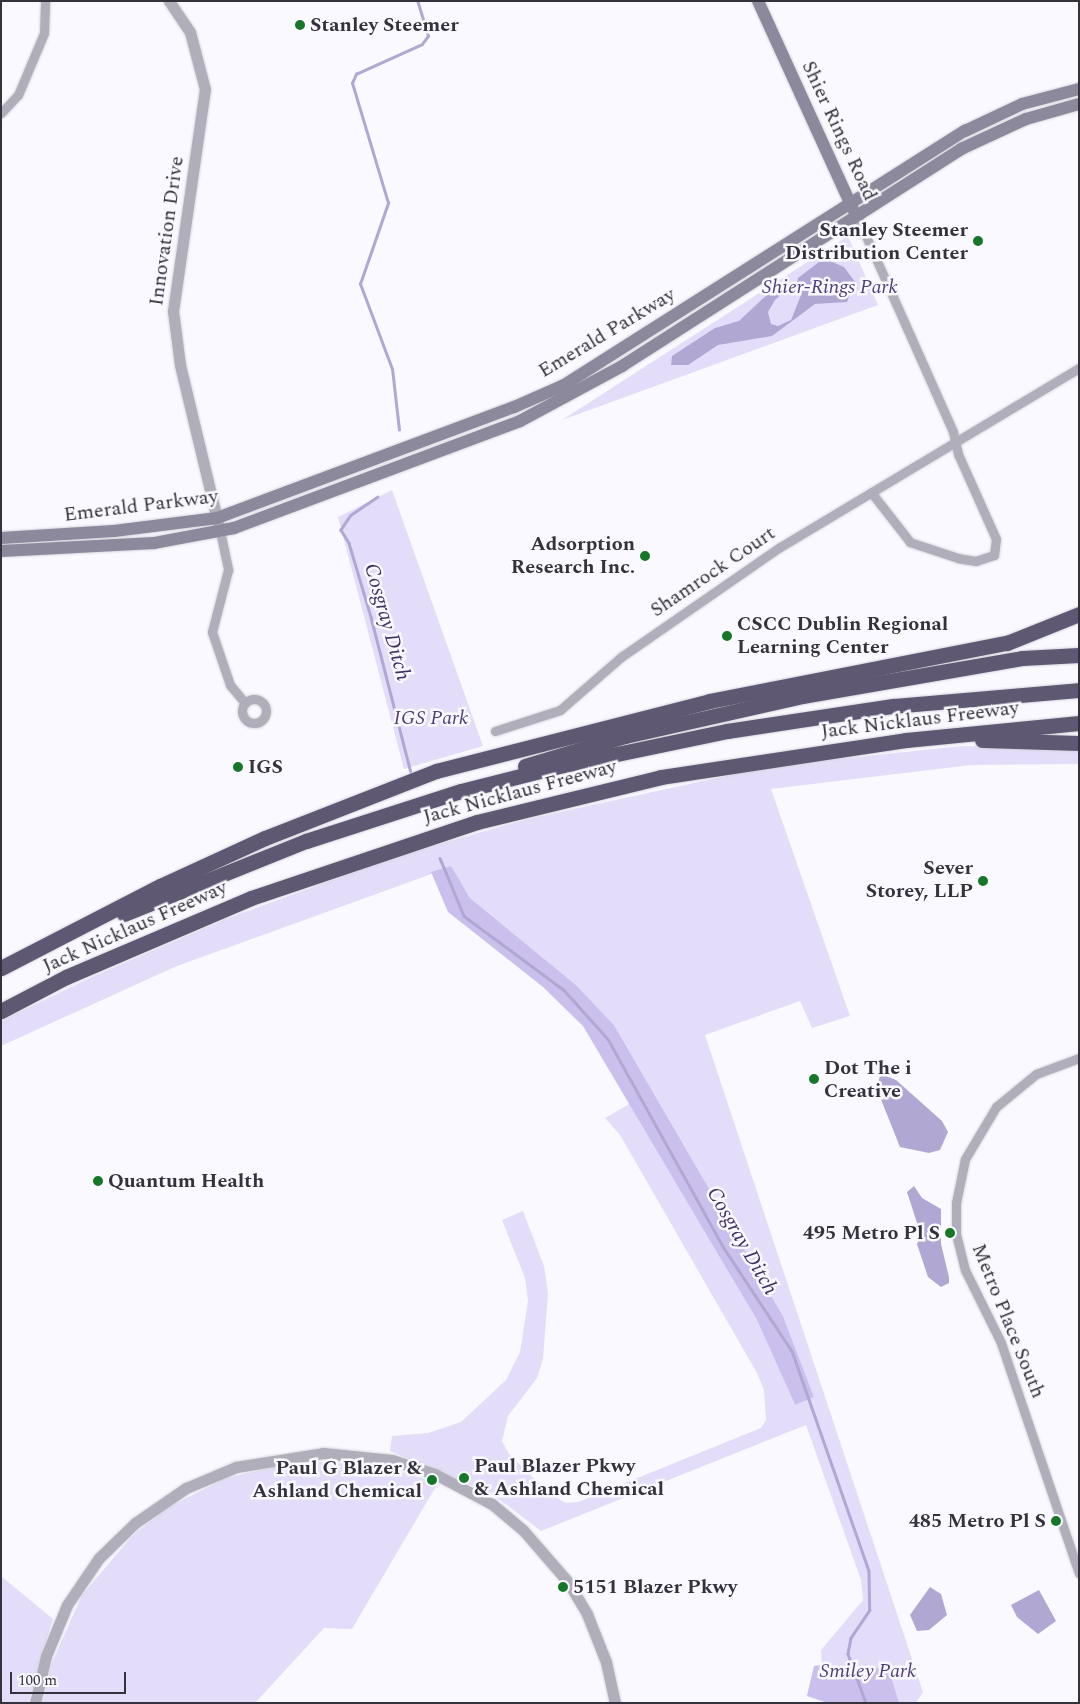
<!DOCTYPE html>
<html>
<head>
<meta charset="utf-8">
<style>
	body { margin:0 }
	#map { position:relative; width:1080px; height:1704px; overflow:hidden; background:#faf9ff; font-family:Spectral,serif }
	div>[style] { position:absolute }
	.green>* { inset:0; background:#e3ddf9 }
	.forest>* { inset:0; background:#cbc0ed }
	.water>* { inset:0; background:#b1a7d3 }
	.stream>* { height:2.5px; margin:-1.25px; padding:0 1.25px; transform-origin:1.25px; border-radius:1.25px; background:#b1a7d3 }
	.roads { filter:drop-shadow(0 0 1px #d7d5dc) drop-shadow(0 0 1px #d7d5dc) }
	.minor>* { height:9px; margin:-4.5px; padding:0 4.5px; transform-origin:4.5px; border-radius:4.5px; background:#b0aebb }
	.minor>.ring { margin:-4.5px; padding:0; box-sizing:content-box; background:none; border:9px solid #b0aebb; border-radius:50% }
	.tertiary>* { height:11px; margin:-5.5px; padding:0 5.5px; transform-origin:5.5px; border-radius:5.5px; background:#b0aebb }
	.secondary>* { height:12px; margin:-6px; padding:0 6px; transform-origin:6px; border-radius:6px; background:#8d899c }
	.motorway>* { height:15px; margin:-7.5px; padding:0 7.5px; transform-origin:7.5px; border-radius:7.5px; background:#5f5873 }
	.dots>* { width:14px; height:14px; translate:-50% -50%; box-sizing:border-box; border:2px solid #faf9ff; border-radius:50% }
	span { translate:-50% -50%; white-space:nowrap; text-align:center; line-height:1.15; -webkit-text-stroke:5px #faf9ff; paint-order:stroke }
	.poi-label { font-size:20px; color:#35323e; font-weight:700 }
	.left { translate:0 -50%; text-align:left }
	.right { translate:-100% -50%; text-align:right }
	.street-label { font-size:20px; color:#35323e }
	.park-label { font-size:20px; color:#4f3e77; font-style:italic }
	.water-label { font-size:21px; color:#413067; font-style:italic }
	.frame { position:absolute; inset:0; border:2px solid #35323e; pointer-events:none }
	.scale { position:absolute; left:10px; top:1672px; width:116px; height:22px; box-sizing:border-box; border:2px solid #35323e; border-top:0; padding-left:6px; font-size:15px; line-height:18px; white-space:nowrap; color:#35323e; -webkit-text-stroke:4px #faf9ff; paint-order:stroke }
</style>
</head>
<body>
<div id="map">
	<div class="green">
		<i style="clip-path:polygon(848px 236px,878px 305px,562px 420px)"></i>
		<i style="clip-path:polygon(392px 490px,483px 746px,404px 769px,338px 517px)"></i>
		<i style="clip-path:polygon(962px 746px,1065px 747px,1079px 749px,1079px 764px,971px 765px,771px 789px,850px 1016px,812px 1028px,800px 1001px,705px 1035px,923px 1692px,916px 1703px,828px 1703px,807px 1696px,814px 1666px,822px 1665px,821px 1650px,863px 1600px,861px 1580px,806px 1425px,541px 1531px,492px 1494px,390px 1451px,392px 1436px,428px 1433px,461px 1422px,506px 1380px,520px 1352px,528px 1301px,525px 1278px,502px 1220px,523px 1211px,544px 1266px,548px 1293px,543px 1359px,537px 1378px,508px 1416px,502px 1441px,509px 1454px,550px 1494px,566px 1503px,578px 1502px,761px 1428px,766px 1420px,764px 1390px,757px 1373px,620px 1135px,605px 1118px,631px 1103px,757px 1320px,795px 1405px,814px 1397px,783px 1316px,614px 1025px,576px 985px,470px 898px,451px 867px,177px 966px,1px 1046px,1px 1021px,92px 977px,226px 919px,401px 855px,528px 819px,772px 766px)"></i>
		<i style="clip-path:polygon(302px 1461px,379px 1465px,438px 1483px,352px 1629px,324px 1628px,255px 1703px,43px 1703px,51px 1665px,82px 1595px,133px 1535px,167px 1508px,226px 1478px)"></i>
		<i style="clip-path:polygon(1px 1576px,53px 1619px,28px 1703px,1px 1703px)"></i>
	</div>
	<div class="forest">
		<i style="clip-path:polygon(451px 866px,470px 898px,576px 985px,614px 1025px,783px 1316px,814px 1397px,795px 1405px,757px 1320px,583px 1026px,543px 987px,448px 912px,431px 872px)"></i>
		<i style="clip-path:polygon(822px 1665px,831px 1673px,869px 1667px,889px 1670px,899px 1703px,828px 1703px,807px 1696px,814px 1666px)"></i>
	</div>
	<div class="water">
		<i style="clip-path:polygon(evenodd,830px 261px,844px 267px,855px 282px,847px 302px,815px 304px,772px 336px,718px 345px,688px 365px,671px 365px,672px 356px,715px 328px,739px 321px,770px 292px,797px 284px,798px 278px,819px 262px,830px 261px,798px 289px,801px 295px,791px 320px,778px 326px,771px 324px,768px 312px,775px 300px,784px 292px,798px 289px)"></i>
		<i style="clip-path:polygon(881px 1074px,896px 1080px,942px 1121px,948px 1132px,940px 1150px,929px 1153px,900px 1147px,876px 1087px)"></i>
		<i style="clip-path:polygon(914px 1186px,922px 1198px,941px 1209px,941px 1244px,949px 1277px,949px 1283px,941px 1287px,928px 1277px,917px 1244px,921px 1235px,907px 1192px)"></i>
		<i style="clip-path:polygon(930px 1587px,941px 1594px,947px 1615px,929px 1630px,917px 1631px,910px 1615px)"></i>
		<i style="clip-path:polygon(1039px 1590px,1056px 1621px,1038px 1634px,1017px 1617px,1011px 1605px)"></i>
	</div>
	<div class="stream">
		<i style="left:399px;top:430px;width:61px;rotate:-96.5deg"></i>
		<i style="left:392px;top:369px;width:91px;rotate:-110.6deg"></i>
		<i style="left:360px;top:284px;width:86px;rotate:-70.9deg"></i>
		<i style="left:388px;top:203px;width:125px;rotate:-106.7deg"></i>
		<i style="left:352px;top:83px;width:10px;rotate:-66deg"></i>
		<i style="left:356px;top:74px;width:72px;rotate:-24.4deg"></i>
		<i style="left:422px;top:44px;width:10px;rotate:-53deg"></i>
		<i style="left:428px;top:36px;width:37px;rotate:-107deg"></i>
		<i style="left:378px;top:497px;width:32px;rotate:146deg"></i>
		<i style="left:351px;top:515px;width:18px;rotate:124deg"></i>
		<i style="left:341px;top:530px;width:15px;rotate:58deg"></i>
		<i style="left:349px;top:543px;width:77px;rotate:73.4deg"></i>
		<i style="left:371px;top:617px;width:161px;rotate:75.6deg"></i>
		<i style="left:440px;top:858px;width:63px;rotate:67.5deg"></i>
		<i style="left:464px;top:916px;width:124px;rotate:36.5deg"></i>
		<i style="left:564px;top:990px;width:66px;rotate:48.1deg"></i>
		<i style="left:608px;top:1039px;width:239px;rotate:61deg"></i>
		<i style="left:724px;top:1248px;width:123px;rotate:56.6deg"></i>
		<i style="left:792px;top:1351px;width:233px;rotate:70.7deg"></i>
		<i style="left:869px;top:1571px;width:39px;rotate:89deg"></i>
		<i style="left:870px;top:1610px;width:34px;rotate:124deg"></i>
		<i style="left:851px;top:1638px;width:16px;rotate:101deg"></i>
		<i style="left:848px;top:1654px;width:52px;rotate:69.8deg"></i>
	</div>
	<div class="roads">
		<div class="minor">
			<i style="left:1px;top:113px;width:25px;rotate:-47deg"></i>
			<i style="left:18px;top:95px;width:67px;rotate:-67.2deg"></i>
			<i style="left:44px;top:33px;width:32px;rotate:-88deg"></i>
			<i style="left:857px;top:216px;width:236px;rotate:66deg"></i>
			<i style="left:953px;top:432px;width:23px;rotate:77deg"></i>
			<i style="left:958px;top:454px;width:93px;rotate:65.9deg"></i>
			<i style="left:996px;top:539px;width:16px;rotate:97deg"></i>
			<i style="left:994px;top:555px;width:19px;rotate:162deg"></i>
			<i style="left:976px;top:561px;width:18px;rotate:-171deg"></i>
			<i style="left:958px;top:558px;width:51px;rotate:-161.6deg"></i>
			<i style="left:910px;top:542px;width:63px;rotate:-128deg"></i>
			<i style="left:220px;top:531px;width:40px;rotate:78deg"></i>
			<i style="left:228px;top:570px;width:64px;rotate:104.5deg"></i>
			<i style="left:212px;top:632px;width:56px;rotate:71.2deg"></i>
			<i style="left:230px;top:685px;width:23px;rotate:50deg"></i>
			<i class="ring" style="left:242px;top:699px;width:15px;height:15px"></i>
			<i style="left:495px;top:731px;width:68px;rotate:-17.9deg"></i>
			<i style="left:560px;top:710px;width:81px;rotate:-41deg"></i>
			<i style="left:621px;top:657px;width:193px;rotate:-34.7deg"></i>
			<i style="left:780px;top:547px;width:348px;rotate:-30.9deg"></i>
			<i style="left:1079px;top:1058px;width:46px;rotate:159.6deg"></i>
			<i style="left:1036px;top:1074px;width:52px;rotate:140.5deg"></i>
			<i style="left:996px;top:1107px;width:61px;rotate:120.8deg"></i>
			<i style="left:965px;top:1159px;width:45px;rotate:101.6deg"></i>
			<i style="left:956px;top:1203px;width:31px;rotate:90deg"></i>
			<i style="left:956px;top:1234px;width:37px;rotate:76deg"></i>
			<i style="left:965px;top:1270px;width:81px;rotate:63.7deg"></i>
			<i style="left:1001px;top:1343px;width:243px;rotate:71.3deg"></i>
		</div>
		<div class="tertiary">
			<i style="left:169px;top:1px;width:37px;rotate:56deg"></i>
			<i style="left:190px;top:32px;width:59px;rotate:75.3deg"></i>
			<i style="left:205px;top:89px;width:224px;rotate:98.2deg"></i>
			<i style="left:173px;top:311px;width:54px;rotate:82.6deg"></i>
			<i style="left:180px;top:365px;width:171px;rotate:76.5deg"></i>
			<i style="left:35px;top:1703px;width:48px;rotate:-76.8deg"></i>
			<i style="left:46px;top:1656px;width:55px;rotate:-67.6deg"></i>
			<i style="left:67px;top:1605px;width:57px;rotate:-55.8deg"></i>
			<i style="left:99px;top:1558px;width:50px;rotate:-44.2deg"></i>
			<i style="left:135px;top:1523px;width:62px;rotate:-34.5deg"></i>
			<i style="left:186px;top:1488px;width:54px;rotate:-22.8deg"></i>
			<i style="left:236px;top:1467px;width:88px;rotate:-9.1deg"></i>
			<i style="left:323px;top:1453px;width:69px;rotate:5.8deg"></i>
			<i style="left:392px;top:1460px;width:45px;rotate:18deg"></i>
			<i style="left:435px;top:1474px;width:64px;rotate:27.8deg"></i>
			<i style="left:492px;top:1504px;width:40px;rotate:40deg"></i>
			<i style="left:523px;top:1530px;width:69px;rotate:49.1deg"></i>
			<i style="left:568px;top:1582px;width:37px;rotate:59deg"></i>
			<i style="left:587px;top:1614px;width:52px;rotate:68.4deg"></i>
			<i style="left:606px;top:1662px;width:42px;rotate:77.6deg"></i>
		</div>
		<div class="secondary">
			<i style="left:758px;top:1px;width:229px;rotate:65.5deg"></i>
			<i style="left:1px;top:538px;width:113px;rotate:-3.5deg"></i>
			<i style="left:114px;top:531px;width:104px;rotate:-7.2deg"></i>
			<i style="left:217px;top:518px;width:317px;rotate:-20.5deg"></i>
			<i style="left:514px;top:407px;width:55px;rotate:-23.7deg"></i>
			<i style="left:564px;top:385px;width:475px;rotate:-32.4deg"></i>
			<i style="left:965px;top:131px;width:63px;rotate:-25.3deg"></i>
			<i style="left:1022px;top:104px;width:59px;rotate:-14.7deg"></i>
			<i style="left:1px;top:551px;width:153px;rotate:-3deg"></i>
			<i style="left:154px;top:543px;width:81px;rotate:-10.6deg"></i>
			<i style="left:234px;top:528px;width:305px;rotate:-20.5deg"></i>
			<i style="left:520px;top:421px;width:116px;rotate:-28.3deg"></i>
			<i style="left:622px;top:366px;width:403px;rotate:-32.6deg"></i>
			<i style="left:961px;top:149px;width:72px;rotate:-24.8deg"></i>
			<i style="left:1026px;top:119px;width:55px;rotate:-15.8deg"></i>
		</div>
		<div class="motorway">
			<i style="left:982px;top:740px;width:97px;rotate:1.8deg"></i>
			<i style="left:525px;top:766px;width:104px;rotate:-16.7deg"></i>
			<i style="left:625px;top:736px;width:181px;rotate:-12.7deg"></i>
			<i style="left:802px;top:696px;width:223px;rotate:-9.8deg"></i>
			<i style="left:1022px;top:658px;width:57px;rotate:-3deg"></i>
			<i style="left:124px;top:914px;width:196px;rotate:-21.9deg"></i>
			<i style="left:306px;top:841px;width:163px;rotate:-17.9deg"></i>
			<i style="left:461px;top:791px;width:106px;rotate:-14.2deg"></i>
			<i style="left:564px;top:765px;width:167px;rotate:-11.8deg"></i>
			<i style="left:727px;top:731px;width:168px;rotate:-8.6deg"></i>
			<i style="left:893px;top:706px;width:187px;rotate:-4.9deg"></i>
			<i style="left:1px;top:968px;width:179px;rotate:-27.3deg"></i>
			<i style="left:160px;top:886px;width:115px;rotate:-24.6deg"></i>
			<i style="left:265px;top:838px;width:184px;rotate:-21.4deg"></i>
			<i style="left:436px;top:771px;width:283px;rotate:-14.3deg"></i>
			<i style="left:710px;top:701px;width:303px;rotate:-11.1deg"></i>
			<i style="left:1007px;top:643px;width:78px;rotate:-21.9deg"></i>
			<i style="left:1px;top:1011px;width:73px;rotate:-27.6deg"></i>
			<i style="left:66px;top:977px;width:201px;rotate:-23.1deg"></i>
			<i style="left:251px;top:898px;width:238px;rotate:-18.6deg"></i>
			<i style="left:477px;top:822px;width:189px;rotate:-13.7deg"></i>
			<i style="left:661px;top:777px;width:248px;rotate:-8.6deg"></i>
			<i style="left:906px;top:740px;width:174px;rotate:-5.6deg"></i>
		</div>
	</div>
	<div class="dots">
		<i style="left:300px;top:25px;background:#167728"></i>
		<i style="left:978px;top:241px;background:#167728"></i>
		<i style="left:645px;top:556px;background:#167728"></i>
		<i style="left:727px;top:636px;background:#167728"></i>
		<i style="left:238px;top:767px;background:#167728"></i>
		<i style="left:983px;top:881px;background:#167728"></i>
		<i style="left:814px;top:1079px;background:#167728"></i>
		<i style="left:98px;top:1181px;background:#167728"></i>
		<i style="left:950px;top:1233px;background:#167728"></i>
		<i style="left:464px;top:1478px;background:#167728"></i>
		<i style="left:432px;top:1480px;background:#167728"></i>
		<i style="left:1056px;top:1521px;background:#167728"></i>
		<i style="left:563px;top:1587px;background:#167728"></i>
	</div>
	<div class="poi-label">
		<span class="left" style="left:310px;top:25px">Stanley Steemer</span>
		<span class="right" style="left:968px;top:242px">Stanley Steemer<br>Distribution Center</span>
		<span class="right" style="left:635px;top:556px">Adsorption<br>Research Inc.</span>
		<span class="left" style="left:737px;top:636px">CSCC Dublin Regional<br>Learning Center</span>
		<span class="left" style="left:248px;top:767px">IGS</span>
		<span class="right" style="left:973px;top:880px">Sever<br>Storey, LLP</span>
		<span class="left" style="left:824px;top:1080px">Dot The i<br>Creative</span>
		<span class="left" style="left:108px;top:1181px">Quantum Health</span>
		<span class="right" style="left:940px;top:1233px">495 Metro Pl S</span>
		<span class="left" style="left:474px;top:1478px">Paul Blazer Pkwy<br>&amp; Ashland Chemical</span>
		<span class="right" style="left:422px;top:1480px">Paul G Blazer &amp;<br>Ashland Chemical</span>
		<span class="right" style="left:1046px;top:1521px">485 Metro Pl S</span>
		<span class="left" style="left:573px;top:1587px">5151 Blazer Pkwy</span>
	</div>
	<div class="street-label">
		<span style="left:839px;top:131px;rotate:65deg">Shier Rings Road</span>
		<span style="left:167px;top:231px;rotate:-82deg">Innovation Drive</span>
		<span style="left:607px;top:333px;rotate:-31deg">Emerald Parkway</span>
		<span style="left:141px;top:506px;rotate:-7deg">Emerald Parkway</span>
		<span style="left:713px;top:572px;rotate:-34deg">Shamrock Court</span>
		<span style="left:920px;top:720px;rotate:-7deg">Jack Nicklaus Freeway</span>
		<span style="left:520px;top:792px;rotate:-15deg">Jack Nicklaus Freeway</span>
		<span style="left:135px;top:927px;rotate:-24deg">Jack Nicklaus Freeway</span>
		<span style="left:1008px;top:1321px;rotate:68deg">Metro Place South</span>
	</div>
	<div class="park-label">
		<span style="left:830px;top:287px">Shier-Rings Park</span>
		<span style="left:431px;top:718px">IGS Park</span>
		<span style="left:868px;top:1671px">Smiley Park</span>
	</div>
	<div class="water-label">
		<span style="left:387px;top:622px;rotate:74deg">Cosgray Ditch</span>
		<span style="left:742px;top:1241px;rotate:60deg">Cosgray Ditch</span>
	</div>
	<div class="frame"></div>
	<div class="scale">100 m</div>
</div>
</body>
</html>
